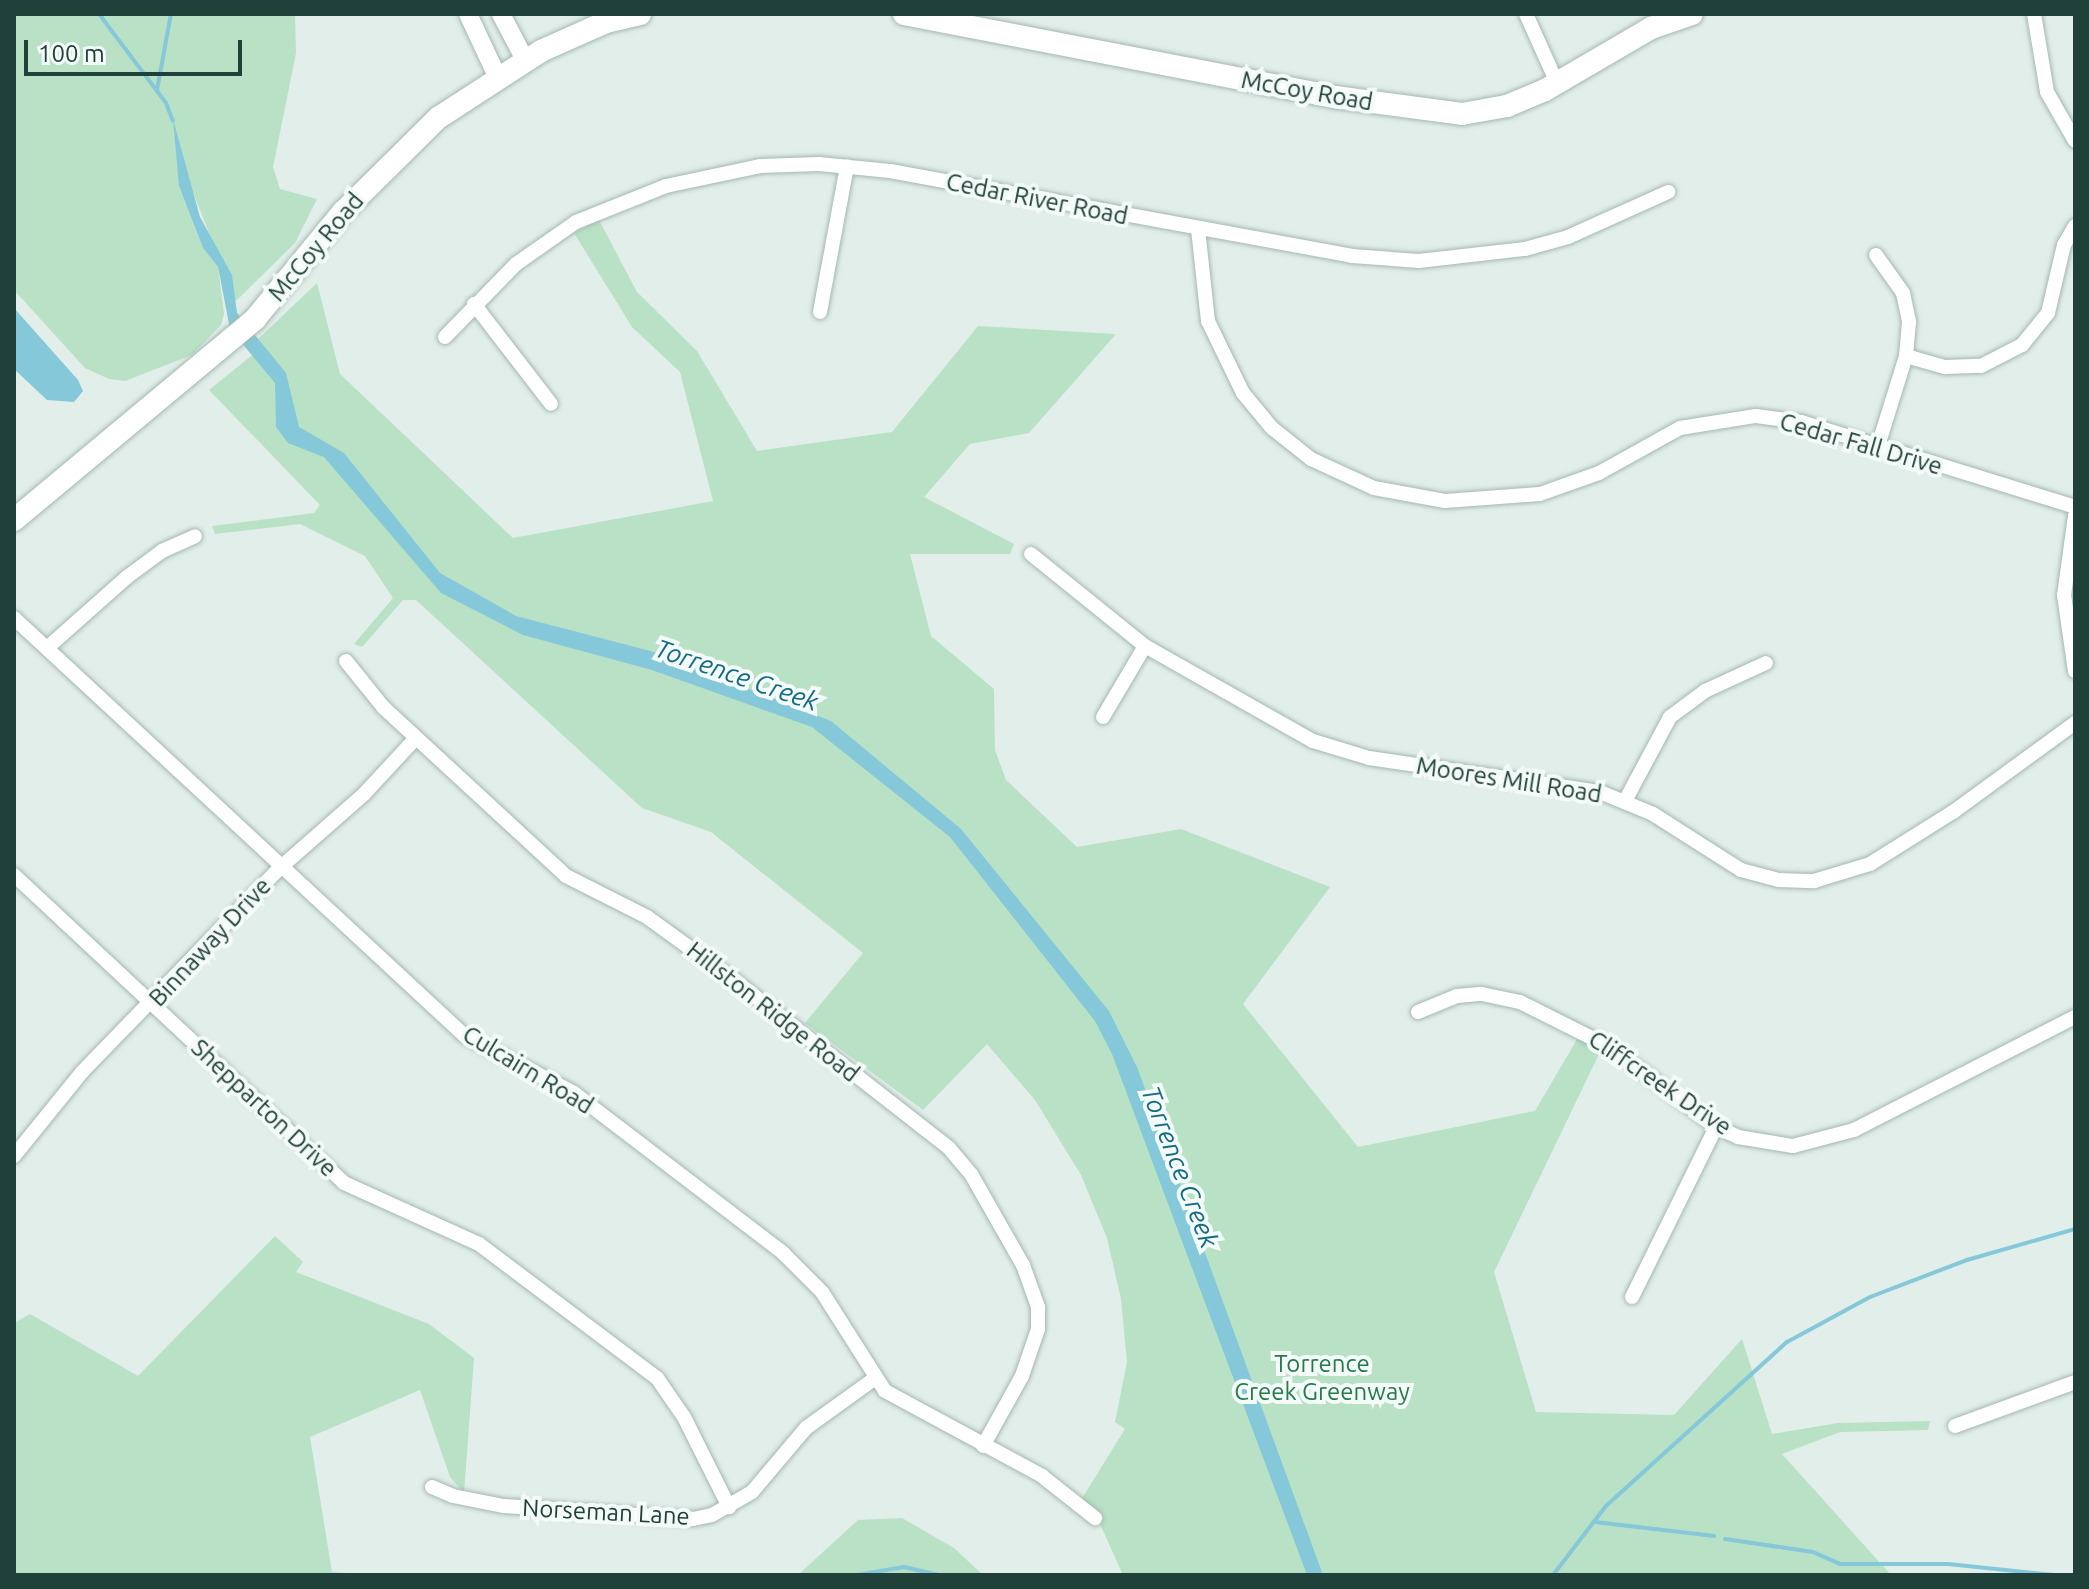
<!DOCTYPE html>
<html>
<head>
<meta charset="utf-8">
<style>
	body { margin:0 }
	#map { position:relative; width:2089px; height:1589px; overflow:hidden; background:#e2eee9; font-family:Ubuntu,sans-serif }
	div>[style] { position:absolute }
	.green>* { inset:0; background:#b8e1c5 }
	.water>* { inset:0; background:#84c8d9 }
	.stream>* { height:4px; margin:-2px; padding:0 2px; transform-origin:2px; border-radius:2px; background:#84c8d9 }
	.roads { filter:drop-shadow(0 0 2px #a4b7b1) drop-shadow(0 0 2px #a4b7b1) }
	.minor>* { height:14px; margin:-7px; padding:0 7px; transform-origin:7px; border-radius:7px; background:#fff }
	.tertiary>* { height:18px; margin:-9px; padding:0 9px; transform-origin:9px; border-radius:9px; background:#fff }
	.secondary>* { height:22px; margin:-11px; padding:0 11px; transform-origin:11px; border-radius:11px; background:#fff }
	span { translate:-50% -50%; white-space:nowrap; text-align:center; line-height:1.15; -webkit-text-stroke:8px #f3faf7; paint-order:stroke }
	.street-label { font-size:24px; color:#20413a }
	.park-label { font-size:24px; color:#257c4b }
	.water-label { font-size:26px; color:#136c84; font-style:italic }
	.frame { position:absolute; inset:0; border:16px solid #20413a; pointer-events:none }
	.scale { position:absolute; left:24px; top:40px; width:218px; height:36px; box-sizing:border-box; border:4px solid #20413a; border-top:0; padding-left:10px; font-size:24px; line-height:28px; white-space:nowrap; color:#20413a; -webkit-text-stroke:6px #f3faf7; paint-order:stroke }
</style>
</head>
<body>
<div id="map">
	<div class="green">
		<i style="clip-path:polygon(14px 14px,295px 14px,296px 53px,273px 167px,280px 189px,317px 199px,295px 243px,236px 301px,183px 167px,179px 186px,203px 248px,218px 267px,224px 314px,221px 325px,192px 355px,125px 381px,109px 379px,85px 368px,14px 290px)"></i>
		<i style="clip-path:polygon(599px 220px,637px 292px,697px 351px,757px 451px,892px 432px,978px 326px,1116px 334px,1029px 433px,970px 444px,924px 497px,1014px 544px,1010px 554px,910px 554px,931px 636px,994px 689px,995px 750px,1006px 780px,1077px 847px,1181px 829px,1330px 887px,1243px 1004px,1358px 1147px,1535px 1111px,1579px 1036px,1601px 1050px,1494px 1272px,1536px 1412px,1674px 1415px,1742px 1339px,1772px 1434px,1838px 1423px,1930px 1421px,1928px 1430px,1840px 1432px,1782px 1454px,1891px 1575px,1123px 1575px,1094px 1511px,1081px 1500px,1125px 1429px,1115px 1422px,1127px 1362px,1121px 1299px,1107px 1238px,1081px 1175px,1035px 1100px,987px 1044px,923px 1110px,805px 1023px,863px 953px,711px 832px,642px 808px,416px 600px,403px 600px,362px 647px,354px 644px,393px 598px,365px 556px,300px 524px,215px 534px,212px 526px,314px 513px,320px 505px,209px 390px,261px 348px,256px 341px,317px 283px,340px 374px,513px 538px,713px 501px,680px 372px,632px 327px,574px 233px)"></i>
		<i style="clip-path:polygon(275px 1236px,303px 1262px,296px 1272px,429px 1324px,474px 1358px,464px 1493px,450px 1477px,420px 1390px,310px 1437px,332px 1572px,374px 1575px,14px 1575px,14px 1323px,30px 1314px,138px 1376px)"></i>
		<i style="clip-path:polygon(902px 1518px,954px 1548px,983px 1575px,798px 1575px,858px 1520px)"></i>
	</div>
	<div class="water">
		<i style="clip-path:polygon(173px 119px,200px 217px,232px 275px,237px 313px,286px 373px,299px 427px,344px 453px,440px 573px,516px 616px,654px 652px,831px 721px,961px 829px,1109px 1011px,1137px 1067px,1323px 1575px,1307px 1575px,1112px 1054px,1095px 1021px,950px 837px,812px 727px,652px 670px,523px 635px,441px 593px,324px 457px,288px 443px,276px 427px,275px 383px,230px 329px,218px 267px,203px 248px,179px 186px)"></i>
		<i style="clip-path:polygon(14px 308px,78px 380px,83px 391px,74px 402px,47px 400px,14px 369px)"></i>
	</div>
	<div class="stream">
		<i style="left:99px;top:14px;width:111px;rotate:53deg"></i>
		<i style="left:166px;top:103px;width:19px;rotate:69deg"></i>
		<i style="left:157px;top:90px;width:77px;rotate:-79.6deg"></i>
		<i style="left:1595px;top:1522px;width:120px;rotate:6.7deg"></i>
		<i style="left:1725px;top:1539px;width:89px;rotate:8.4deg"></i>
		<i style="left:1813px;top:1552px;width:30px;rotate:24deg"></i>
		<i style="left:1840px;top:1564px;width:108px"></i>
		<i style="left:1948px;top:1564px;width:106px;rotate:6deg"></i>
		<i style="left:856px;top:1575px;width:49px;rotate:-9.5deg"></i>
		<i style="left:904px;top:1567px;width:37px;rotate:13deg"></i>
		<i style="left:1553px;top:1575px;width:87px;rotate:-52.5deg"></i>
		<i style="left:1606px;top:1506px;width:244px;rotate:-42.2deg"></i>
		<i style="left:1787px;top:1342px;width:94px;rotate:-28.5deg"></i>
		<i style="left:1870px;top:1297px;width:104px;rotate:-20.9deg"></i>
		<i style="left:1967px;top:1260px;width:112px;rotate:-16deg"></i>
		<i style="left:2074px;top:1575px;width:1px"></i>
	</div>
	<div class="roads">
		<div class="minor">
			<i style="left:1526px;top:14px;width:76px;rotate:65.8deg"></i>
			<i style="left:2034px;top:14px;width:79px;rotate:80.5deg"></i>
			<i style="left:2047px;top:92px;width:56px;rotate:60.3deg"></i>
			<i style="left:1198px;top:229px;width:93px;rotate:83.8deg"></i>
			<i style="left:1208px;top:321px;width:80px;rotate:64.1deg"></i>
			<i style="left:1243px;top:393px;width:45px;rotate:50.4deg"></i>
			<i style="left:1272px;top:428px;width:50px;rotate:38.5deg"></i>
			<i style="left:1311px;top:459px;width:69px;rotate:24.7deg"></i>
			<i style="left:1374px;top:488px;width:72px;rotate:10.4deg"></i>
			<i style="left:1445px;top:501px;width:95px;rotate:-4.2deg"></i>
			<i style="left:1540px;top:494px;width:63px;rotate:-19.6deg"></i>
			<i style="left:1599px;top:473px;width:93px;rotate:-29.1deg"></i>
			<i style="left:1680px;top:428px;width:77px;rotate:-9deg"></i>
			<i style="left:1756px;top:416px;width:45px;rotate:7.6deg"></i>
			<i style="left:1801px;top:422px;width:287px;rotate:17.2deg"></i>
			<i style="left:1876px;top:255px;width:47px;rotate:54.6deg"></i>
			<i style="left:1903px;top:293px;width:30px;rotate:78deg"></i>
			<i style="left:1909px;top:322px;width:34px;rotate:95deg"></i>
			<i style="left:1906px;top:356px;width:94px;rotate:107.3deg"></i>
			<i style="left:474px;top:304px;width:126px;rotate:52.4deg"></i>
			<i style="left:820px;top:312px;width:148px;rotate:-79.5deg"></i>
			<i style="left:445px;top:337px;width:102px;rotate:-45.8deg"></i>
			<i style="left:516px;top:264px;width:73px;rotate:-35deg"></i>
			<i style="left:576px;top:222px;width:97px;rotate:-21.8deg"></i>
			<i style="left:666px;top:186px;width:96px;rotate:-12deg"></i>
			<i style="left:760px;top:166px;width:59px;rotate:-1.9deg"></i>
			<i style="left:819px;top:164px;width:71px;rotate:5.6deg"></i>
			<i style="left:890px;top:171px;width:470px;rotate:10.4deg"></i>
			<i style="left:1352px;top:256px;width:67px;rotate:4.3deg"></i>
			<i style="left:1419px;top:261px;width:107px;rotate:-6.5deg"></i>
			<i style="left:1525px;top:249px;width:45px;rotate:-15.6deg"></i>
			<i style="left:1568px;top:237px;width:110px;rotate:-24.2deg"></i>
			<i style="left:1906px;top:356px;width:41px;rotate:15.8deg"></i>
			<i style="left:1945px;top:367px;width:36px;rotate:-2deg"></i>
			<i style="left:1981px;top:366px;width:46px;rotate:-27.1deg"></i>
			<i style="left:2022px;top:345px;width:41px;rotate:-50.9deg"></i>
			<i style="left:2048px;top:313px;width:70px;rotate:-76.8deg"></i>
			<i style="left:2064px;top:245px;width:22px;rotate:-60deg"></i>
			<i style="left:2075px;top:516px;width:80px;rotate:97.9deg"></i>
			<i style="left:2064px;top:595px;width:77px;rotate:81.8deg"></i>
			<i style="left:1031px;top:554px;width:146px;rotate:38.9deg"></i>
			<i style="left:1145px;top:646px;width:193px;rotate:29.5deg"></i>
			<i style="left:1313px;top:741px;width:59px;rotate:16.9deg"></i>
			<i style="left:1369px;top:758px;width:233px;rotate:8.4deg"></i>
			<i style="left:1600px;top:792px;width:57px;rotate:22.5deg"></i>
			<i style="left:1653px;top:814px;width:104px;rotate:32.5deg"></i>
			<i style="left:1741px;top:870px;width:38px;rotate:15deg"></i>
			<i style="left:1778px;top:880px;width:36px;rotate:2deg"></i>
			<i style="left:1814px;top:881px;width:59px;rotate:-16.9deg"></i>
			<i style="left:1870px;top:864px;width:98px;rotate:-32.1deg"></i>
			<i style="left:1953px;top:812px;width:151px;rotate:-36.1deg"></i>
			<i style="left:14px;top:618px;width:615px;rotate:42.83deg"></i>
			<i style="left:465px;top:1036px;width:123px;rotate:27.6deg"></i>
			<i style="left:574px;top:1093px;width:263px;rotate:37.4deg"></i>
			<i style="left:783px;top:1253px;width:55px;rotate:45deg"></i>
			<i style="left:822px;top:1292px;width:117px;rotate:57.5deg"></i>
			<i style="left:885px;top:1391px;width:179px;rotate:28.4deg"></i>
			<i style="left:1042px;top:1476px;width:68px;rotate:38.4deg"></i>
			<i style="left:47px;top:648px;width:107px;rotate:-41.6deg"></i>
			<i style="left:127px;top:577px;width:44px;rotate:-36.6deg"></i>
			<i style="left:162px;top:551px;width:36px;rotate:-24deg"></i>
			<i style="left:346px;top:661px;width:59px;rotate:51.2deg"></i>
			<i style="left:383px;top:707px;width:249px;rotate:42.7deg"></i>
			<i style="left:566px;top:876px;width:91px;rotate:26.8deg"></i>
			<i style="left:647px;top:917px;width:107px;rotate:35.9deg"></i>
			<i style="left:734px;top:980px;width:273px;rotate:38deg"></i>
			<i style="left:949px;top:1148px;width:34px;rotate:50deg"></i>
			<i style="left:971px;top:1174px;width:105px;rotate:60.3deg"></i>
			<i style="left:1023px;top:1265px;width:45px;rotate:70.3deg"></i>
			<i style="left:1038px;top:1307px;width:22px;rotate:90deg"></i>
			<i style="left:1038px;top:1329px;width:50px;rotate:108.8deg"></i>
			<i style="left:1022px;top:1376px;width:80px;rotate:119.1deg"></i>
			<i style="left:1103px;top:717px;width:82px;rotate:-59.4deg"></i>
			<i style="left:1625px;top:801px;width:95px;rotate:-61.8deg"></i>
			<i style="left:1670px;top:717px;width:44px;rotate:-36.6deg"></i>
			<i style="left:1705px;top:691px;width:67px;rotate:-24.7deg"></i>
			<i style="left:14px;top:875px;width:451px;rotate:43deg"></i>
			<i style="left:344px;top:1183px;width:148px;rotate:24.3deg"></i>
			<i style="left:479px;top:1244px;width:223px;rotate:37deg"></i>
			<i style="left:657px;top:1378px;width:47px;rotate:55.3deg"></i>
			<i style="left:684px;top:1417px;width:101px;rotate:63.4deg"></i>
			<i style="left:1418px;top:1012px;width:42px;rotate:-22.3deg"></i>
			<i style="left:1457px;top:996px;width:25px;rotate:-5deg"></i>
			<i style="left:1482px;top:994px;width:39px;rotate:12deg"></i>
			<i style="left:1520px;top:1002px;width:101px;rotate:26.6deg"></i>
			<i style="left:1610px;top:1047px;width:133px;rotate:37deg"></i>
			<i style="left:1716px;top:1127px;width:24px;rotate:24deg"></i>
			<i style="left:1738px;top:1137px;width:56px;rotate:9.3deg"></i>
			<i style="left:1793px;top:1146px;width:63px;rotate:-14.7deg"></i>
			<i style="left:1854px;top:1130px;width:248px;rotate:-27.1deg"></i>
			<i style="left:14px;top:1156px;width:108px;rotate:-51deg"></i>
			<i style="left:82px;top:1072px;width:286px;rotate:-45.9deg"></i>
			<i style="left:281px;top:867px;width:111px;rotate:-41.3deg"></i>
			<i style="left:364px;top:794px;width:76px;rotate:-47.1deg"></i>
			<i style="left:1632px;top:1297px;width:190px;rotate:-63.7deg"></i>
			<i style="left:1955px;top:1426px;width:128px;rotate:-20.1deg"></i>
			<i style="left:432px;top:1487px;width:23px;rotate:23deg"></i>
			<i style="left:453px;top:1496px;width:52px;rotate:11.1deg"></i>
			<i style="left:504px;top:1506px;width:189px;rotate:3.9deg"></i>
			<i style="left:693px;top:1519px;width:19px;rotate:-12deg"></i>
			<i style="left:712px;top:1515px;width:46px;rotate:-29.9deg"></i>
			<i style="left:752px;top:1492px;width:84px;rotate:-49.8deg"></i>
			<i style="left:806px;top:1428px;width:84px;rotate:-35.8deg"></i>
		</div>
		<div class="tertiary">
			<i style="left:468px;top:14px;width:68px;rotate:64.9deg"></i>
			<i style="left:501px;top:14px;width:52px;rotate:62.4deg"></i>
		</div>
		<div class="secondary">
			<i style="left:904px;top:14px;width:439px;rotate:10.9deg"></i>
			<i style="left:1335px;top:97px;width:128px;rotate:7.6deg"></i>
			<i style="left:1462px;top:114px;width:46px;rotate:-10.1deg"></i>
			<i style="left:1507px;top:106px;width:41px;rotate:-22.8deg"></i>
			<i style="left:1545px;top:90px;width:123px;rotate:-30.3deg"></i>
			<i style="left:1651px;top:28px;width:43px;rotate:-18.9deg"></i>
			<i style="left:14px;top:520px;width:314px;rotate:-39.8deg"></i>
			<i style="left:255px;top:319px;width:139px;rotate:-50.6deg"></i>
			<i style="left:343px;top:212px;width:134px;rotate:-44.7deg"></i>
			<i style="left:438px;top:118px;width:123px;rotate:-33deg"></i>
			<i style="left:541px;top:51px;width:71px;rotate:-24deg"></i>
			<i style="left:606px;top:22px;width:35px;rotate:-13deg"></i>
		</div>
	</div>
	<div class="street-label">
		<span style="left:1307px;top:91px;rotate:10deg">McCoy Road</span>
		<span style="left:1037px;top:199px;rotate:11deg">Cedar River Road</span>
		<span style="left:316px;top:247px;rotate:-50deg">McCoy Road</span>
		<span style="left:1861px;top:444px;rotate:16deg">Cedar Fall Drive</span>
		<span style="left:1509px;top:780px;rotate:9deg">Moores Mill Road</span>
		<span style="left:210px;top:942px;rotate:-47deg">Binnaway Drive</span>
		<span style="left:773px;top:1012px;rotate:38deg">Hillston Ridge Road</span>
		<span style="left:528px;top:1070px;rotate:31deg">Culcairn Road</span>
		<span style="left:1660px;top:1083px;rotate:34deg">Cliffcreek Drive</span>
		<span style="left:264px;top:1108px;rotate:43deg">Shepparton Drive</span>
		<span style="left:606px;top:1512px;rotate:3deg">Norseman Lane</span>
	</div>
	<div class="park-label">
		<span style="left:1322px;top:1378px">Torrence<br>Creek Greenway</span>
	</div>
	<div class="water-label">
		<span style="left:737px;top:675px;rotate:19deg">Torrence Creek</span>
		<span style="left:1180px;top:1167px;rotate:69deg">Torrence Creek</span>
	</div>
	<div class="frame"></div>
	<div class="scale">100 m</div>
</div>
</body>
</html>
